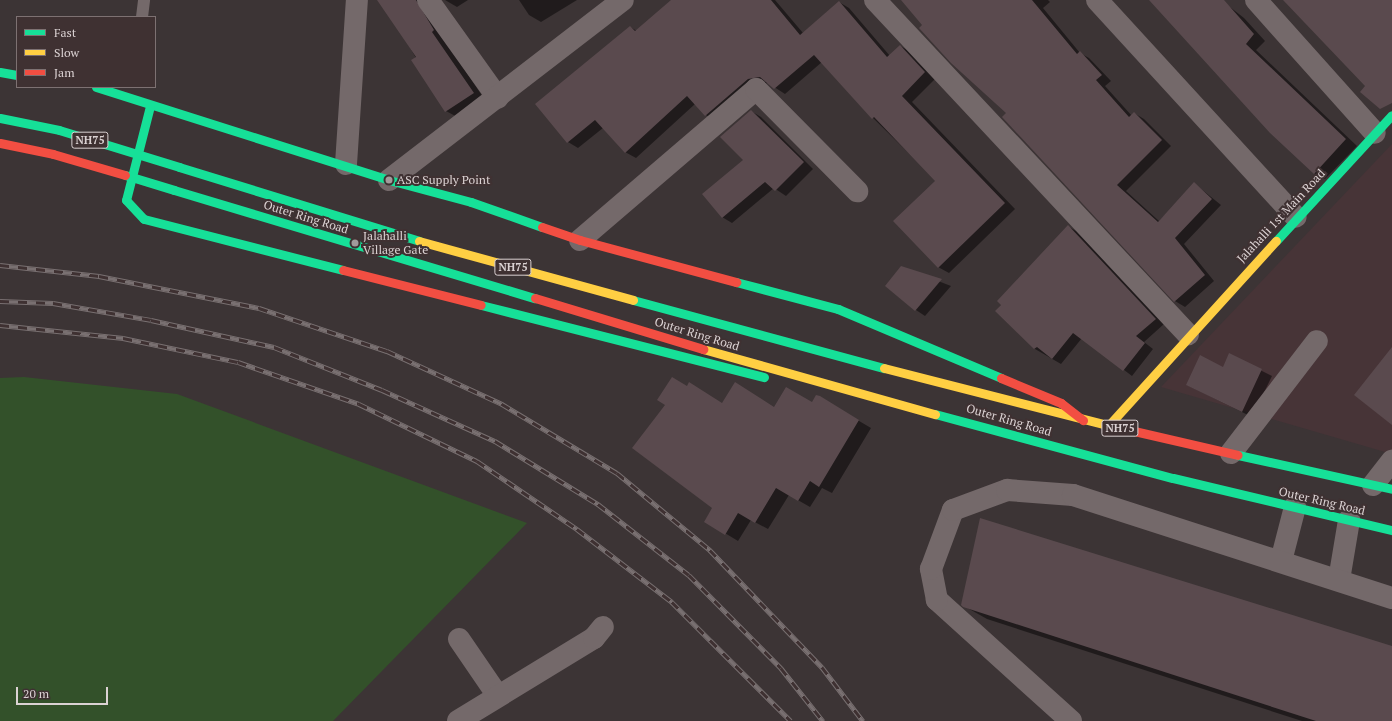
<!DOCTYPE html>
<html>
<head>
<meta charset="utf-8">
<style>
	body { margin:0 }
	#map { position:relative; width:1392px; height:721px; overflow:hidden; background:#3c3435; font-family:"PT Serif",serif }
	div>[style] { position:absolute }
	.built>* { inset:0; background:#473437 }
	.green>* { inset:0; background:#33512a }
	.shadow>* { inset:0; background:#0007 }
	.building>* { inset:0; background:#5a4a4e }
	.lane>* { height:12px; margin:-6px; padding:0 6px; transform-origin:6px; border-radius:6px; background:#74696a }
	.street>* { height:22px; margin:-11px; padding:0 11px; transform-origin:11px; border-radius:11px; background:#74696a }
	.fast>* { height:9px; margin:-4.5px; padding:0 4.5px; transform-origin:4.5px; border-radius:4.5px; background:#16e098 }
	.slow>* { height:9px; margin:-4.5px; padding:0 4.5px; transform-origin:4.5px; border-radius:4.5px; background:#ffcf43 }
	.jam>* { height:9px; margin:-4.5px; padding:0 4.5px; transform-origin:4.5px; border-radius:4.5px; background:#f24e42 }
	.rail>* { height:4.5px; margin-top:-2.25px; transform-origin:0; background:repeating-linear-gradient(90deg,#3f3132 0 9px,#797071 0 18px); box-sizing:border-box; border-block:1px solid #797071 }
	.fast-bridge>* { height:9px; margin:-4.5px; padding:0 4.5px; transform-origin:4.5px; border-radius:4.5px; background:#16e098 }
	.jam-bridge>* { height:9px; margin:-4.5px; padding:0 4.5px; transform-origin:4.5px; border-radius:4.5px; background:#f24e42 }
	.dots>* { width:11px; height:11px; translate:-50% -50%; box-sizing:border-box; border:2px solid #3f3132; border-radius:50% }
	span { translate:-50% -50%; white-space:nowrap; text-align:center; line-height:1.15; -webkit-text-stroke:4px #3f3132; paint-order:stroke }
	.shield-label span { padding:1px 3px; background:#3f3132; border:1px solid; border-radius:3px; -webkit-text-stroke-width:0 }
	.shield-label { font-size:11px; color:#dbd2d3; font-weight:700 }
	.poi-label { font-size:12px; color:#dbd2d3 }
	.left { translate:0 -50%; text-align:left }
	.street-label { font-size:12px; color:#dbd2d3 }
	.legend { position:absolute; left:16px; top:16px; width:140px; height:72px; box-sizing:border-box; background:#3f3132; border:1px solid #7d7172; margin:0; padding:5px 7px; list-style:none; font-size:12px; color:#dbd2d3 }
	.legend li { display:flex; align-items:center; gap:8px; height:20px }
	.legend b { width:20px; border:1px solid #7d7172 }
	.scale { position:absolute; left:16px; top:687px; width:92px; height:18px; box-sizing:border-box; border:2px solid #dbd2d3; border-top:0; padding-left:5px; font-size:12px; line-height:14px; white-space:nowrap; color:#dbd2d3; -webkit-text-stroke:3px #3f3132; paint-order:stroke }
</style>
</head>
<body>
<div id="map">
	<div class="built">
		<i style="clip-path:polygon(1392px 144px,1392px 454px,1161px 387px)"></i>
	</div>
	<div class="green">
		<i style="clip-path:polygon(24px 377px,177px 394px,527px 523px,333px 721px,0 721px,0 378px)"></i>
	</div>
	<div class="shadow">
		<i style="clip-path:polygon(383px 0,432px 0,444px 39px,485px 100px,459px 118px,446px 111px)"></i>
		<i style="clip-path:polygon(445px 0,468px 0,457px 7px)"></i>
		<i style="clip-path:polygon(519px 0,577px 0,541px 22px,529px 15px)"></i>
		<i style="clip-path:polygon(672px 0,775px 0,803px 33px,839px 2px,849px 8px,890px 56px,900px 46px,911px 52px,935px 79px,912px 102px,1015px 209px,949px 273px,938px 267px,937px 181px,873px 118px,822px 62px,785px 94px,768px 83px,759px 85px,716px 121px,706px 115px,695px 104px,636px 158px,625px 152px,603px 128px,578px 148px,568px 142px,537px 104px,630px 27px,637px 31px)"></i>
		<i style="clip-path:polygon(902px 0,1048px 0,1050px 2px,1043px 8px,1080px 53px,1089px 58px,1111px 81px,1105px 86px,1132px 116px,1134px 113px,1144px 119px,1171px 146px,1126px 191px,1159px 221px,1195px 184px,1221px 205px,1184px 244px,1214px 281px,1185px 307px,1175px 301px,1003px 117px,1007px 113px)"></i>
		<i style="clip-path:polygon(1159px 0,1221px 0,1244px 18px,1265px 41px,1256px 50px,1357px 146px,1325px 179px,1314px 173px)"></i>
		<i style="clip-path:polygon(751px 111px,761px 117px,813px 169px,786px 196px,774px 188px,732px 223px,722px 217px,745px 160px)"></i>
		<i style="clip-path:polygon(1069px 227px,1078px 232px,1164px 324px,1144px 342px,1153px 349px,1132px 376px,1082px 338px,1061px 364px,1035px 349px,996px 311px)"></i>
		<i style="clip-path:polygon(902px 267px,951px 286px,925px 316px,916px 310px)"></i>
		<i style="clip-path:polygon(1230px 355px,1272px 376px,1252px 417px,1187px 385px,1224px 368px)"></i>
		<i style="clip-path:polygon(687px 387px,722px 404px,775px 408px,813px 403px,832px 405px,871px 428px,832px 493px,822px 488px,810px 507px,789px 495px,768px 529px,751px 520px,738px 541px,705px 521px,713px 508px)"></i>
		<i style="clip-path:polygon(964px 606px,1392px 647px,1392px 721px,1302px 721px,987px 619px)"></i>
	</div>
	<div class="building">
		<i style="clip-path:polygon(377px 0,416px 0,434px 30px,432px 32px,474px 93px,445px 112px,411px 60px,416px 57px)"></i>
		<i style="clip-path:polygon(671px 0,771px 0,800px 35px,839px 1px,887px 57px,900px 45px,925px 72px,902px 96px,1005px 203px,938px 268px,893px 221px,935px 181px,874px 117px,872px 119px,814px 55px,774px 89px,760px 77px,748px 79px,705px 116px,687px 96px,625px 153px,595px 120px,567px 143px,535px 104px,630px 26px,635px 31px)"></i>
		<i style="clip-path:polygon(901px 0,1032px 0,1077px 54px,1080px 51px,1102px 75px,1096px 80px,1129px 117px,1134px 112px,1162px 140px,1117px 185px,1158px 222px,1194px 182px,1212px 199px,1175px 238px,1205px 275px,1174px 302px,1002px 117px,1006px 113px,951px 63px,919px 28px,922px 25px)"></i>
		<i style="clip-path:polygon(1149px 0,1224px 0,1254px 34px,1246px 44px,1346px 139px,1314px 174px,1270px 133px)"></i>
		<i style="clip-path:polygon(1283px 0,1392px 0,1392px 103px,1380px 109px,1360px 92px,1365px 86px)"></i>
		<i style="clip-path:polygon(751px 110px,804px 162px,775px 191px,765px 182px,722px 218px,702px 194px,743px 160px,720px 137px)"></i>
		<i style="clip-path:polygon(1068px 225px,1156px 319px,1136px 336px,1145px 343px,1123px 371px,1073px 333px,1052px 359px,1037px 347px,1034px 349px,995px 311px,1001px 305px,997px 301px)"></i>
		<i style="clip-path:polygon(901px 266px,942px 279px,915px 311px,885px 286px)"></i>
		<i style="clip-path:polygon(1392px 347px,1392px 425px,1354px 395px)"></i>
		<i style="clip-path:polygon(1229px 353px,1262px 369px,1242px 412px,1186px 385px,1200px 355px,1223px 367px)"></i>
		<i style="clip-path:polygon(672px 377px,687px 386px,689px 382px,722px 403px,735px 382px,774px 407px,786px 387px,812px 402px,816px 395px,820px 396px,859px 420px,819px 487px,810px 481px,798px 501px,776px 488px,755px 523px,738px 513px,725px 535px,704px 522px,712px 508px,632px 448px,665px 405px,657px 400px)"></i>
		<i style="clip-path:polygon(980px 518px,1392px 646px,1392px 721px,1316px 721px,963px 607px,961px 605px)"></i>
	</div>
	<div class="lane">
		<i style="left:142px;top:17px;width:17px;rotate:-83deg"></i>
	</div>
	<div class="street">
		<i style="left:428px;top:0;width:120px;rotate:54.5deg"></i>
		<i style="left:875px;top:0;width:458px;rotate:46.9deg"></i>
		<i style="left:1097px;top:0;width:294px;rotate:47.5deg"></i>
		<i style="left:1256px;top:0;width:178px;rotate:48.2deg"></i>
		<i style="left:346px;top:164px;width:164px;rotate:-86.2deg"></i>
		<i style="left:389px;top:180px;width:295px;rotate:-37.6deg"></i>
		<i style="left:580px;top:240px;width:232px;rotate:-40.6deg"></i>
		<i style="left:756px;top:89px;width:144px;rotate:45.3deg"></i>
		<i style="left:1231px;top:453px;width:141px;rotate:-52.5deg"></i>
		<i style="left:1373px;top:485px;width:31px;rotate:-52deg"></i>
		<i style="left:1281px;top:561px;width:56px;rotate:-75.5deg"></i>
		<i style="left:1339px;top:580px;width:61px;rotate:-80.5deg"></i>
		<i style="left:459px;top:639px;width:69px;rotate:55.6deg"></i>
		<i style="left:458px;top:721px;width:159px;rotate:-31.4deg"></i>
		<i style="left:594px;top:638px;width:14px;rotate:-51deg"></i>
		<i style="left:1071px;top:721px;width:181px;rotate:-137.9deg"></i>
		<i style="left:937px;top:600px;width:32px;rotate:-101deg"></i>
		<i style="left:931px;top:569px;width:63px;rotate:-69.6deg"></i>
		<i style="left:953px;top:510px;width:58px;rotate:-20.3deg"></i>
		<i style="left:1007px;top:490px;width:66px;rotate:4.3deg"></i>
		<i style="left:1073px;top:495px;width:335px;rotate:17.9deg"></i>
	</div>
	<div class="fast">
		<i style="left:0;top:72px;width:17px;rotate:10deg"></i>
		<i style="left:96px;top:87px;width:307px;rotate:17.6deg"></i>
		<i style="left:389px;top:180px;width:85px;rotate:15deg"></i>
		<i style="left:471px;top:202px;width:75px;rotate:19.4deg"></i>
		<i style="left:150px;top:106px;width:97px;rotate:104.3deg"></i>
		<i style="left:126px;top:200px;width:26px;rotate:47deg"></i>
		<i style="left:144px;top:219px;width:205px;rotate:14.4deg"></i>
		<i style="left:179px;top:167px;width:251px;rotate:17.1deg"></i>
		<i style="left:174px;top:190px;width:377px;rotate:16.7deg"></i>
		<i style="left:1276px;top:241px;width:171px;rotate:-47.4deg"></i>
		<i style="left:736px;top:282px;width:106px;rotate:14.8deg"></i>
		<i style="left:838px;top:309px;width:177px;rotate:22.9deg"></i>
		<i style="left:633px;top:300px;width:260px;rotate:15.2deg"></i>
		<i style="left:481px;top:305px;width:292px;rotate:14.3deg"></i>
		<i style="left:935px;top:414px;width:246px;rotate:15.1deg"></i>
		<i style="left:1173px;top:478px;width:225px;rotate:13.4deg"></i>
		<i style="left:1238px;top:455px;width:158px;rotate:12.4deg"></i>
	</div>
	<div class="slow">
		<i style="left:419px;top:241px;width:222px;rotate:15.4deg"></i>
		<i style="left:703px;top:349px;width:241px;rotate:15.7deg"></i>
		<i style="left:884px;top:368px;width:231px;rotate:14.3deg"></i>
		<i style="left:1108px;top:426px;width:250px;rotate:-47.8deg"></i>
	</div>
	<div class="jam">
		<i style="left:542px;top:227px;width:40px;rotate:18.9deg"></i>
		<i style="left:580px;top:240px;width:162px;rotate:15.1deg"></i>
		<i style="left:343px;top:270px;width:142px;rotate:14.2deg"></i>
		<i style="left:535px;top:298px;width:176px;rotate:16.9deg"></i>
		<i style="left:1001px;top:378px;width:65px;rotate:22.6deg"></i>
		<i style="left:1061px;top:403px;width:28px;rotate:38deg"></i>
		<i style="left:1108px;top:425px;width:133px;rotate:13deg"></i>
	</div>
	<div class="rail">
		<i style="left:0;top:265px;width:100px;rotate:6.3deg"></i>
		<i style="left:99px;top:276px;width:163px;rotate:11.3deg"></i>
		<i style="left:259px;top:308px;width:135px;rotate:18.6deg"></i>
		<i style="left:387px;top:351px;width:127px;rotate:24.7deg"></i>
		<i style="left:502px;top:404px;width:134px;rotate:31deg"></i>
		<i style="left:617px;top:473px;width:121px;rotate:39.6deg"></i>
		<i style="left:710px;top:550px;width:162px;rotate:46.3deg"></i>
		<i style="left:822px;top:667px;width:68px;rotate:52.8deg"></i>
		<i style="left:0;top:301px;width:53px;rotate:2.2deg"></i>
		<i style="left:53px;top:303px;width:99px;rotate:9.8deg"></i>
		<i style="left:151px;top:320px;width:126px;rotate:12.4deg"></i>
		<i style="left:274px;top:347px;width:116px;rotate:21.7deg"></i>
		<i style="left:382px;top:390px;width:124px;rotate:24.3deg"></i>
		<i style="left:495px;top:441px;width:121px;rotate:31.5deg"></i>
		<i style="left:598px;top:504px;width:115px;rotate:38deg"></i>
		<i style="left:689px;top:575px;width:131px;rotate:45.3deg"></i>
		<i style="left:781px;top:668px;width:68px;rotate:51.6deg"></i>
		<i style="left:0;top:325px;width:124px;rotate:6deg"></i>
		<i style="left:123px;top:338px;width:117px;rotate:11.8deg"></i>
		<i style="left:238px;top:362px;width:128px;rotate:19.1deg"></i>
		<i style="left:359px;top:404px;width:131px;rotate:25.8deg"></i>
		<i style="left:477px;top:461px;width:121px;rotate:34.2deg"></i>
		<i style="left:577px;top:529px;width:120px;rotate:37.5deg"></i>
		<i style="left:672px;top:602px;width:168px;rotate:45deg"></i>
	</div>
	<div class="fast-bridge">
		<i style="left:0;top:118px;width:60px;rotate:11.5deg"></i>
		<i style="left:59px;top:130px;width:126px;rotate:17.1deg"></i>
		<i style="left:125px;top:175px;width:51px;rotate:17deg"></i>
	</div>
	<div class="jam-bridge">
		<i style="left:0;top:143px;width:54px;rotate:11.7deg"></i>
		<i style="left:53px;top:154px;width:75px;rotate:16.3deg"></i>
	</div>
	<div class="dots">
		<i style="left:389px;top:180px;background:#a39b9c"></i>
		<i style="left:355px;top:243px;background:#a39b9c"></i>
	</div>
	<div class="shield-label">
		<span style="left:90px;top:140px">NH75</span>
		<span style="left:513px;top:267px">NH75</span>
		<span style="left:1120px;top:428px">NH75</span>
	</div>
	<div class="poi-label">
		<span class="left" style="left:397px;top:180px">ASC Supply Point</span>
		<span class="left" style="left:363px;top:243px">Jalahalli<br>Village Gate</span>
	</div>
	<div class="street-label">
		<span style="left:1281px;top:216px;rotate:-47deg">Jalahalli 1st Main Road</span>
		<span style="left:306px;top:217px;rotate:17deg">Outer Ring Road</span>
		<span style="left:697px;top:334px;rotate:17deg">Outer Ring Road</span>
		<span style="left:1009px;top:420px;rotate:16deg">Outer Ring Road</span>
		<span style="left:1322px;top:501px;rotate:13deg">Outer Ring Road</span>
	</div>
	<ul class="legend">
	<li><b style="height:5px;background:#16e098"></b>Fast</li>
	<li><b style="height:5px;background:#ffcf43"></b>Slow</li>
	<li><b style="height:5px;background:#f24e42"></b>Jam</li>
	</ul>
	<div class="scale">20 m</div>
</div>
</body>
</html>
